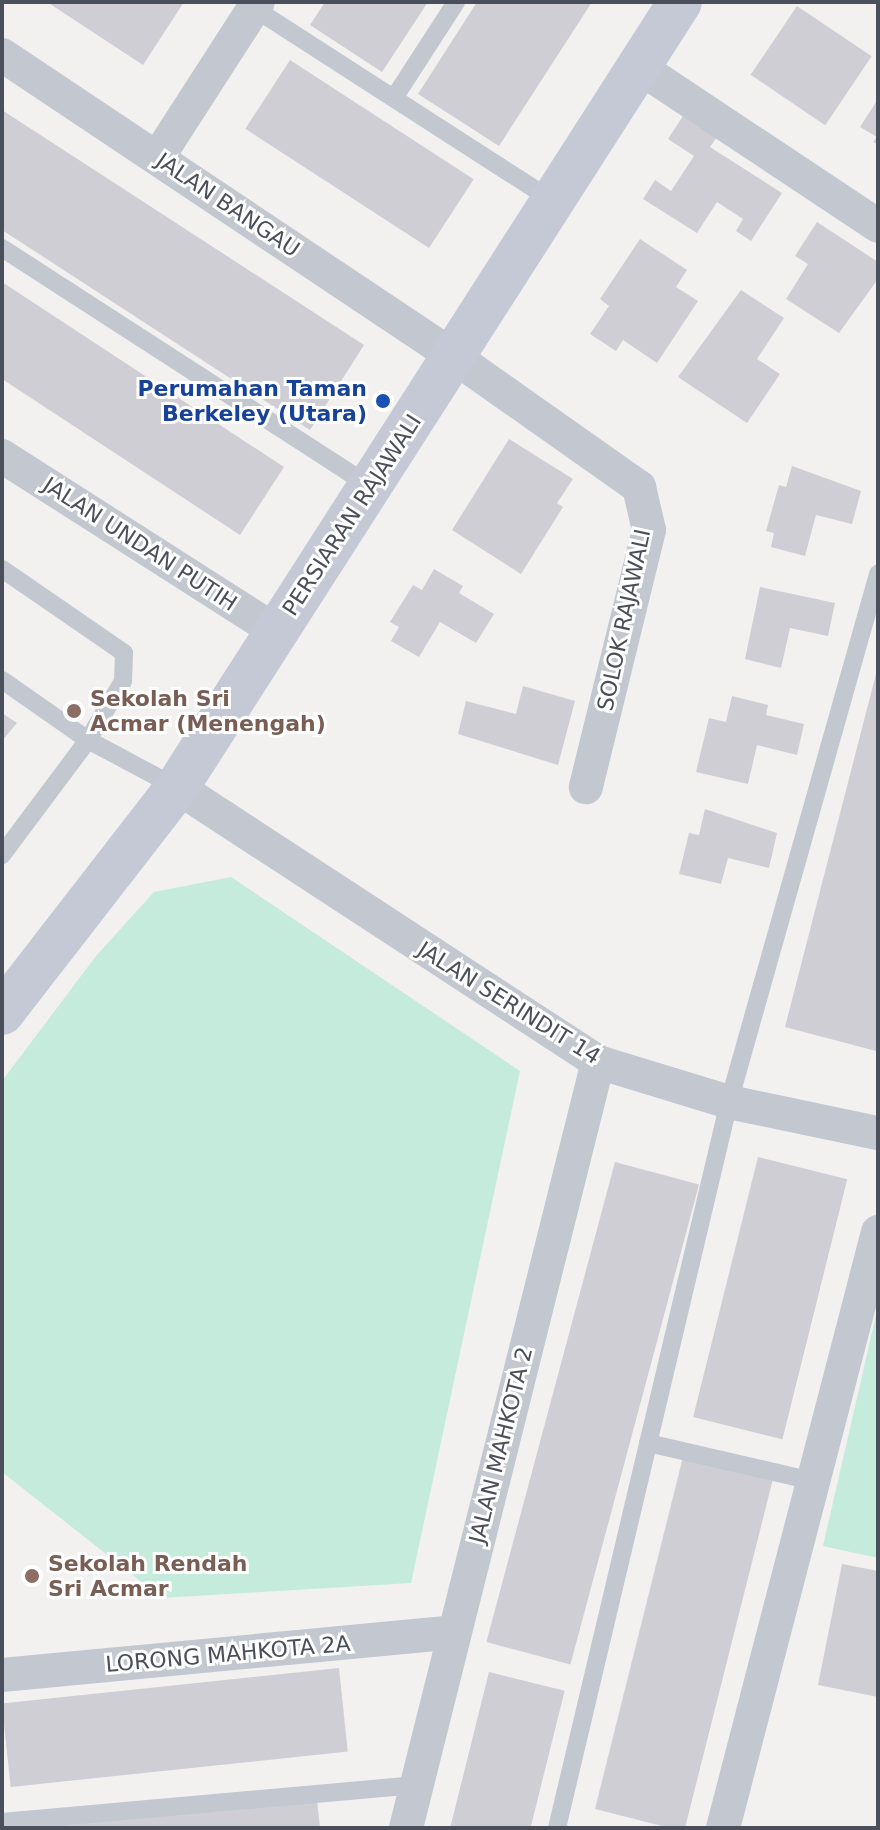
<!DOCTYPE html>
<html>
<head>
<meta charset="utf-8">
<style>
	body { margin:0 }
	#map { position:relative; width:880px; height:1830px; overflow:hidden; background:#f2f1f0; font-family:"DejaVu Sans",sans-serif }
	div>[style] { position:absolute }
	.green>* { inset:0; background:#c4ebdc }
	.building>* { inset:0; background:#ceced4; transform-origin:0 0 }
	.lane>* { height:18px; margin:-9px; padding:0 9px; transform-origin:9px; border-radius:9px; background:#c2c7d0 }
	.street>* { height:34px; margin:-17px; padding:0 17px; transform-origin:17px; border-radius:17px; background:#c2c7d0 }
	.secondary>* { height:44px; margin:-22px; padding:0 22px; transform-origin:22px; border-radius:22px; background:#c5c9d6 }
	.dots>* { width:22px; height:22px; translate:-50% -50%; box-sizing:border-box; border:4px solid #fff; border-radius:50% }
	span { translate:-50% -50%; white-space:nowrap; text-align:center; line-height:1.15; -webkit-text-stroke:6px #fff; paint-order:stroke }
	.street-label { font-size:22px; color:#4a4f5b }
	.transit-label { font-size:22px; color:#164399; font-weight:700 }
	.right { translate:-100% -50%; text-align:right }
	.education-label { font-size:22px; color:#785e54; font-weight:700 }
	.left { translate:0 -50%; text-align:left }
	.frame { position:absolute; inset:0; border:4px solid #4a4f5b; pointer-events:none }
</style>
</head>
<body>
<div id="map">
	<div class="green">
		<i style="clip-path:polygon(231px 877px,520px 1071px,411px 1583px,162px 1598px,2px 1472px,2px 1081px,96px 956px,154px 892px)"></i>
		<i style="clip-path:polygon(878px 1306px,878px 1558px,823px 1546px)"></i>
	</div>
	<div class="building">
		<i style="clip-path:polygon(47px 2px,184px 2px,143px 65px)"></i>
		<i style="clip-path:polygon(325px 2px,428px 2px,382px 72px,310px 25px)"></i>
		<i style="clip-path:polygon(477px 2px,592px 2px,499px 146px,418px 94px)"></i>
		<i style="left:797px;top:6px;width:90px;height:83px;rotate:34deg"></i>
		<i style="left:290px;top:60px;width:219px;height:82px;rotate:33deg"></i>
		<i style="clip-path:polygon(878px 99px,878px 145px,873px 142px,877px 137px,860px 127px)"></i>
		<i style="clip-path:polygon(2px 110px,364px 345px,310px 430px,2px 230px)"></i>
		<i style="clip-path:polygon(685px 113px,719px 134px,710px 147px,782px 193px,751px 241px,736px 231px,743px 219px,717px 202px,697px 233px,643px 199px,655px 180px,671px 191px,694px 156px,668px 139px)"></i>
		<i style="clip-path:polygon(817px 222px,878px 262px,878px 279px,839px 333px,786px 299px,808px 264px,795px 256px)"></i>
		<i style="clip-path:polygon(640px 239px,687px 270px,676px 287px,698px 301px,657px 363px,623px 340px,616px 351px,590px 334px,609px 306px,600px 299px)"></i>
		<i style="clip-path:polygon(2px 282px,284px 467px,240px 535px,2px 379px)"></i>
		<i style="clip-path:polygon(741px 290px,784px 318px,757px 359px,780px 374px,747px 423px,678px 377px)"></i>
		<i style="clip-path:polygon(509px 439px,573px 479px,557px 503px,563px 507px,521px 574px,452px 530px)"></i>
		<i style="clip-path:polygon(792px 466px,861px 491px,852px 524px,816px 515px,805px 556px,771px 547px,774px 533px,766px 531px,779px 485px,786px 487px)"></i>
		<i style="clip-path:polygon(434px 569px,463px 586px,459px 593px,494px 614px,476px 643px,440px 622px,419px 657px,391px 641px,399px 627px,390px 622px,413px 585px,422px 590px)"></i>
		<i style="clip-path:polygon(760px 587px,835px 603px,828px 636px,790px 628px,781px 668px,745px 659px)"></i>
		<i style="clip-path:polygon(877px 670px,878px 1042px,876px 1051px,785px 1027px)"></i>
		<i style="clip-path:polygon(523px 686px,575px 701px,558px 765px,458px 734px,466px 701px,516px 714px)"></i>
		<i style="clip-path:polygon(732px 696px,768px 705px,766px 715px,804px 724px,797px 755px,757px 745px,748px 784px,696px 772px,709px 718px,726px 722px)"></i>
		<i style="clip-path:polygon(2px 713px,17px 723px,2px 741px)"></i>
		<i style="clip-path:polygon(705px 809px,777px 833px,769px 868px,728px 858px,721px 884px,679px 874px,689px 833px,699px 835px)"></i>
		<i style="left:758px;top:1157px;width:92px;height:268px;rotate:14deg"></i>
		<i style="left:615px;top:1162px;width:87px;height:497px;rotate:15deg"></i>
		<i style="clip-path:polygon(686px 1445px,776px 1467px,685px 1828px,670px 1828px,595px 1809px)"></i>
		<i style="clip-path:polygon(842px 1564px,878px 1571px,878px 1697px,818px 1685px)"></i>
		<i style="left:339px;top:1668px;width:84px;height:339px;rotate:84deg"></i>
		<i style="left:489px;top:1672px;width:78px;height:161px;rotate:14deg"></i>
		<i style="clip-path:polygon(316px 1791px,320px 1828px,2px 1828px)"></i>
	</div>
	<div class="lane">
		<i style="left:249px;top:5px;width:362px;rotate:32.8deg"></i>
		<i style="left:394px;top:98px;width:114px;rotate:-57.1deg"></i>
		<i style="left:2px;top:248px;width:438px;rotate:32.9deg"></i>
		<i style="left:2px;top:569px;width:148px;rotate:34.5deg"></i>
		<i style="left:124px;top:653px;width:28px;rotate:92deg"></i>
		<i style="left:123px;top:681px;width:69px;rotate:120.7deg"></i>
		<i style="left:88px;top:740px;width:144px;rotate:126.8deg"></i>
		<i style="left:2px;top:680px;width:105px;rotate:34.9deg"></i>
		<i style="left:88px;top:740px;width:100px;rotate:28.1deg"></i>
		<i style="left:648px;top:1443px;width:169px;rotate:13deg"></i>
		<i style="left:2px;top:1822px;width:416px;rotate:-5.1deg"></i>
		<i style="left:557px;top:1828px;width:746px;rotate:-76.67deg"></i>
		<i style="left:729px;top:1102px;width:549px;rotate:-74.24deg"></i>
	</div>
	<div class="street">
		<i style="left:2px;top:55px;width:542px;rotate:33.72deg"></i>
		<i style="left:453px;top:356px;width:228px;rotate:35.2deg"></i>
		<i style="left:639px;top:487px;width:44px;rotate:76.9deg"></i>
		<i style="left:649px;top:530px;width:265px;rotate:103.8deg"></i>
		<i style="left:639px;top:67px;width:287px;rotate:33.6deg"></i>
		<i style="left:158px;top:157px;width:184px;rotate:-57.2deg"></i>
		<i style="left:2px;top:456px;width:326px;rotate:32.6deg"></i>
		<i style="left:177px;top:787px;width:503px;rotate:33.15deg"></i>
		<i style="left:598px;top:1062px;width:137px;rotate:17deg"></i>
		<i style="left:729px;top:1102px;width:152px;rotate:11.8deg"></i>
		<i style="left:2px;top:1675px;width:454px;rotate:-5.4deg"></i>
		<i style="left:406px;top:1828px;width:790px;rotate:-75.93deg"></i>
		<i style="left:723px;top:1828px;width:616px;rotate:-75.42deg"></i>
	</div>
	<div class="secondary">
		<i style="left:2px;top:1013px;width:286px;rotate:-52.2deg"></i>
		<i style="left:177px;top:787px;width:932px;rotate:-57.35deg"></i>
	</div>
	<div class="dots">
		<i style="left:383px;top:401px;background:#1a4fb4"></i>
		<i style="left:74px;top:711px;background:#8d6e63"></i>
		<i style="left:32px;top:1576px;background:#8d6e63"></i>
	</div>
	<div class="street-label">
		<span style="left:228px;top:205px;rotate:34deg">JALAN BANGAU</span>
		<span style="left:352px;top:515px;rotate:-57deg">PERSIARAN RAJAWALI</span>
		<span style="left:140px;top:544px;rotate:33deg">JALAN UNDAN PUTIH</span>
		<span style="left:624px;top:620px;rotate:-78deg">SOLOK RAJAWALI</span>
		<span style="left:509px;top:1003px;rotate:32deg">JALAN SERINDIT 14</span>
		<span style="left:501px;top:1445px;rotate:-76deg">JALAN MAHKOTA 2</span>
		<span style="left:228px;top:1654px;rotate:-5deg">LORONG MAHKOTA 2A</span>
	</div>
	<div class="transit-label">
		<span class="right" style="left:367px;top:401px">Perumahan Taman<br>Berkeley (Utara)</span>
	</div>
	<div class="education-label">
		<span class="left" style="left:90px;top:711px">Sekolah Sri<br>Acmar (Menengah)</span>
		<span class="left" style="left:48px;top:1576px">Sekolah Rendah<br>Sri Acmar</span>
	</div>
	<div class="frame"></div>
</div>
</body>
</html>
